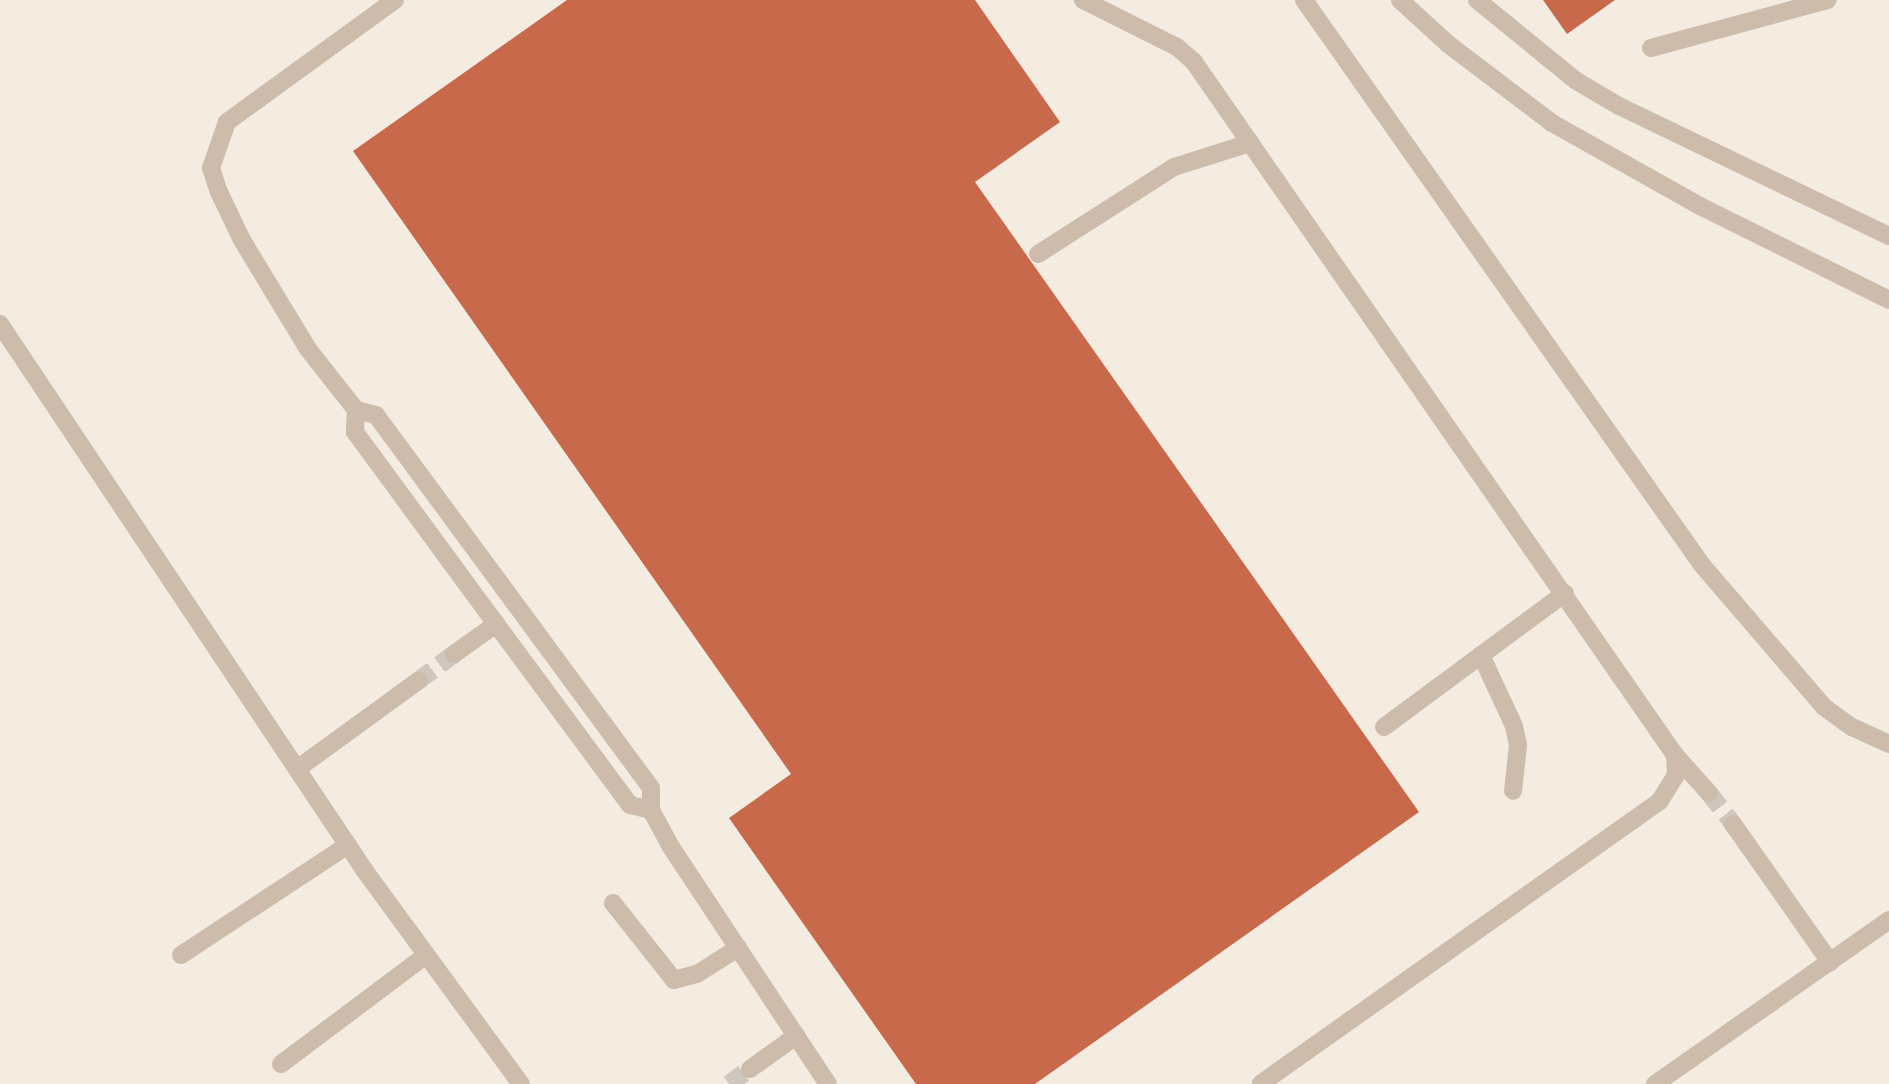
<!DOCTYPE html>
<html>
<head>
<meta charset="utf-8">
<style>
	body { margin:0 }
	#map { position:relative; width:1889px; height:1084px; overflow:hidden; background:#f4ebe1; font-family:Helvetica,sans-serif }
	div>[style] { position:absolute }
	.building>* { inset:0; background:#c8694b }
	.minor-tunnel>* { height:18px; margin-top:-9px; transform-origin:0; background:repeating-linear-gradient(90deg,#cfc6bd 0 18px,transparent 0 27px) }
	.minor>* { height:18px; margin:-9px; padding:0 9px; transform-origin:9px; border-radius:9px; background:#cdbbac }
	span { translate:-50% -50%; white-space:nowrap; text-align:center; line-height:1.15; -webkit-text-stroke:6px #fbf5ee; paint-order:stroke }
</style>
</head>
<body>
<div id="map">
	<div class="building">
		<i style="clip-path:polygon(567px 0,975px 0,1060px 122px,975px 182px,1419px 812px,1035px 1084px,916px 1084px,729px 818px,791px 774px,353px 151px)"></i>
		<i style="clip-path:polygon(1543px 0,1615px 0,1567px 34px)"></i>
	</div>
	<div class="minor-tunnel">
		<i style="left:418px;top:681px;width:45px;rotate:-36.9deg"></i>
		<i style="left:1709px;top:793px;width:39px;rotate:52deg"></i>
		<i style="left:729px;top:1084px;width:26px;rotate:-36deg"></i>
	</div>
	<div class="minor">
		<i style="left:395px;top:0;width:208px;rotate:144deg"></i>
		<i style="left:227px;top:122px;width:49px;rotate:109.2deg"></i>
		<i style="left:211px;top:168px;width:25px;rotate:72deg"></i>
		<i style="left:219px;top:192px;width:53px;rotate:64.4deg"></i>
		<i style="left:242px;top:240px;width:127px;rotate:58.8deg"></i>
		<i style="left:308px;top:349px;width:78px;rotate:51.8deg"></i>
		<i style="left:356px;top:410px;width:21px;rotate:14deg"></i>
		<i style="left:376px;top:415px;width:463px;rotate:53.6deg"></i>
		<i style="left:651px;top:788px;width:22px;rotate:90deg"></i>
		<i style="left:651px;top:810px;width:42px;rotate:61.6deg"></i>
		<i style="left:671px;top:847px;width:284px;rotate:56.5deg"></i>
		<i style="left:1083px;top:0;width:105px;rotate:26.6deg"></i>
		<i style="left:1177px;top:47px;width:23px;rotate:41deg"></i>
		<i style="left:1194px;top:62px;width:844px;rotate:55.24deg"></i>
		<i style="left:1675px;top:755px;width:20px;rotate:87deg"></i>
		<i style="left:1676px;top:775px;width:31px;rotate:122deg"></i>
		<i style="left:1660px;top:801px;width:489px;rotate:144.7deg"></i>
		<i style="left:1304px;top:0;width:691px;rotate:54.84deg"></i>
		<i style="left:1702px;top:565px;width:187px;rotate:49.3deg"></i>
		<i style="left:1824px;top:707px;width:34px;rotate:36deg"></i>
		<i style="left:1852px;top:727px;width:41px;rotate:24.7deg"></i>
		<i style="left:1400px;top:0;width:65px;rotate:42.5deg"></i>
		<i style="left:1448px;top:44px;width:131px;rotate:37.2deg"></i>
		<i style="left:1552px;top:123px;width:170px;rotate:29.3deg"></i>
		<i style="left:1700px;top:206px;width:211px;rotate:26.4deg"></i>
		<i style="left:1477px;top:0;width:127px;rotate:39.2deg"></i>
		<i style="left:1575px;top:80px;width:51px;rotate:30.6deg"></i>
		<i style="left:1619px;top:106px;width:300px;rotate:25.7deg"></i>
		<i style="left:1651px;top:48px;width:183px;rotate:-15.2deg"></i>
		<i style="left:1038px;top:254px;width:161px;rotate:-32.6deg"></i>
		<i style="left:1174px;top:167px;width:80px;rotate:-17.5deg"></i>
		<i style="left:0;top:324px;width:658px;rotate:56.29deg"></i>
		<i style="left:365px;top:871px;width:264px;rotate:53.8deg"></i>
		<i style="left:356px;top:410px;width:22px;rotate:93deg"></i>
		<i style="left:355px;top:432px;width:238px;rotate:53.7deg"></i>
		<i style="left:496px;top:624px;width:225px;rotate:53.5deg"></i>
		<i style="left:630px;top:805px;width:22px;rotate:13deg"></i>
		<i style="left:454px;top:654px;width:52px;rotate:-35.5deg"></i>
		<i style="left:1481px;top:655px;width:78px;rotate:65.1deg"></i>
		<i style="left:1514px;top:726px;width:19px;rotate:78deg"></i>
		<i style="left:1518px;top:745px;width:46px;rotate:96.2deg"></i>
		<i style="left:1384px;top:727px;width:225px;rotate:-36.5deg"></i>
		<i style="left:1675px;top:755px;width:51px;rotate:48.2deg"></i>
		<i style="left:297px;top:769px;width:150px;rotate:-36deg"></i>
		<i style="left:1733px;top:824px;width:169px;rotate:54.9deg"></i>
		<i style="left:613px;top:903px;width:98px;rotate:51.6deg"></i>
		<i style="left:674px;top:980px;width:24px;rotate:-15deg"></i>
		<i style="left:697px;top:974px;width:49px;rotate:-32.4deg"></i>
		<i style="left:181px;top:955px;width:200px;rotate:-33.4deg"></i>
		<i style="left:281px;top:1064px;width:181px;rotate:-36.9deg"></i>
		<i style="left:750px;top:1069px;width:57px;rotate:-35.7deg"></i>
		<i style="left:1655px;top:1084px;width:286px;rotate:-35deg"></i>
	</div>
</div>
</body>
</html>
